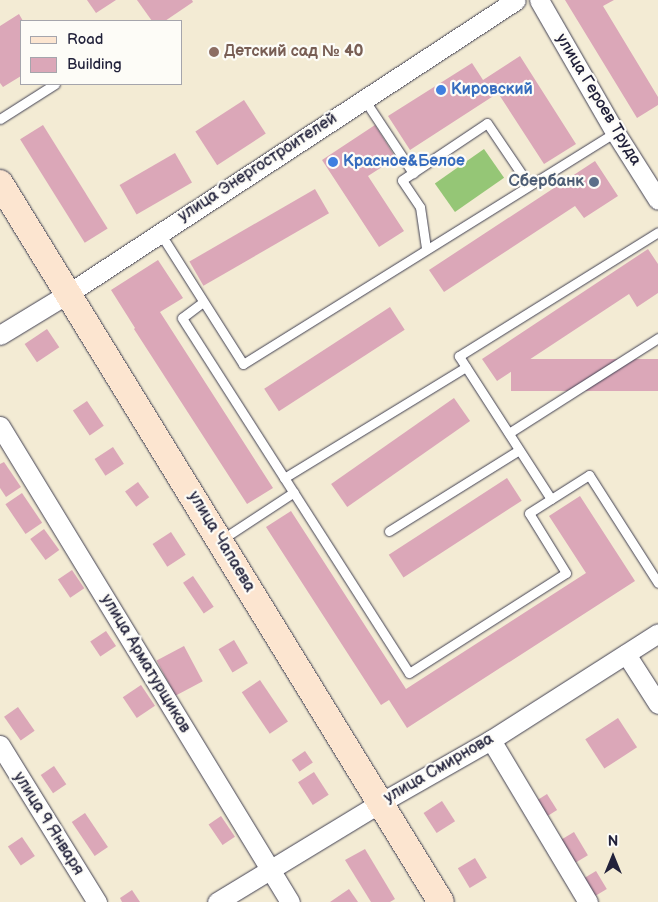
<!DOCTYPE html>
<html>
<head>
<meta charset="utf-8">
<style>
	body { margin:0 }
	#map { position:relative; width:658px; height:902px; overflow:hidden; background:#f3ebd4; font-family:"Balsamiq Sans",sans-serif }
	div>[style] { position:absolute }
	.green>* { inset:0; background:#95c676; transform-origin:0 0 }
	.building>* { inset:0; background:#dba7b8; transform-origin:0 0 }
	.roads { filter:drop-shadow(0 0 1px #414052) drop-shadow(0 0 1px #414052) }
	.lane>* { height:9px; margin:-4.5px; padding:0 4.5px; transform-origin:4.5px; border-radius:4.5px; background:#fff }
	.street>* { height:19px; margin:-9.5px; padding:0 9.5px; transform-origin:9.5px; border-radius:9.5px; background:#fff }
	.secondary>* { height:26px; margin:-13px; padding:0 13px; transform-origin:13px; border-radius:13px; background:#fce5d0 }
	.dots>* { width:14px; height:14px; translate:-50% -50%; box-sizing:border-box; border:2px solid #fdfcf7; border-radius:50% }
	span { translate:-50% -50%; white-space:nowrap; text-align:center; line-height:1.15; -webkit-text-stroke:4.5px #fdfcf7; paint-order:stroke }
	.education-label { font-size:16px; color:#785e54; font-weight:700 }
	.left { translate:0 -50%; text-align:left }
	.shop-label { font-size:16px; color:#366cbe; font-weight:700 }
	.street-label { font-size:16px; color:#22223b }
	.service-label { font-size:16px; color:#4e5e75; font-weight:700 }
	.right { translate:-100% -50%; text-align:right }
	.legend { position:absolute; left:20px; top:20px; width:162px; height:65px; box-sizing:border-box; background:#fdfcf7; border:1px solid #a5a5ac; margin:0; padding:6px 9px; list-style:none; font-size:15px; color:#22223b }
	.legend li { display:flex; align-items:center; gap:10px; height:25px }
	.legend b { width:25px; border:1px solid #a5a5ac }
	.north { position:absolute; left:588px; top:832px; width:50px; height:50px; -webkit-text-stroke:4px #fdfcf7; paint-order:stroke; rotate:0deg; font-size:14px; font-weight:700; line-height:20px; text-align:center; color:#22223b }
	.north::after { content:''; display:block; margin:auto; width:18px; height:22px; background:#22223b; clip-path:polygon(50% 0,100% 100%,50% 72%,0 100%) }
</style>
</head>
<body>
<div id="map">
	<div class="green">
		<i style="left:484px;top:149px;width:35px;height:60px;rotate:55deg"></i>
	</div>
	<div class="building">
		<i style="clip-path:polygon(87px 0,116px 0,96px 13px)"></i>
		<i style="clip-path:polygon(137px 0,192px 0,193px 2px,165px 21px,152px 21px)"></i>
		<i style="clip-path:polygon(565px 0,614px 0,603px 6px,658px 97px,658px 105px,637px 118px)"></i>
		<i style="clip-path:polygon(19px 14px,23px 21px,21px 21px,21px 76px,3px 87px,0 83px,0 26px)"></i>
		<i style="clip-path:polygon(520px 56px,576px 144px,544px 164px,498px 93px,410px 150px,388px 116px,472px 63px,483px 80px)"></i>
		<i style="left:244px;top:100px;width:40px;height:58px;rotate:57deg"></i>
		<i style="left:43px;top:125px;width:122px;height:27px;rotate:58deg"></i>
		<i style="clip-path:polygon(375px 125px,396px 158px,368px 176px,404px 231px,379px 247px,322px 160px)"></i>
		<i style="left:175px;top:153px;width:34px;height:64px;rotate:60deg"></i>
		<i style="clip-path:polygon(595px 161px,618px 196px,584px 218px,575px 206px,444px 292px,429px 270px)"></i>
		<i style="left:315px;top:189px;width:28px;height:145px;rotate:60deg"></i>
		<i style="clip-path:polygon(648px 249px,658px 264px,658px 293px,637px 307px,629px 294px,497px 381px,482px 359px)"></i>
		<i style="clip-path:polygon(158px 260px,183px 298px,160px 312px,273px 488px,247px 504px,134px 329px,135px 328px,111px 290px)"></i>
		<i style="left:390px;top:307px;width:27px;height:150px;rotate:57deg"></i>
		<i style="left:47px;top:329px;width:22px;height:27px;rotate:56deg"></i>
		<i style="left:658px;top:359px;width:32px;height:147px;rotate:90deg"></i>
		<i style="left:454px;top:398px;width:28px;height:150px;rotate:55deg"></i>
		<i style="left:87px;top:401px;width:30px;height:17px;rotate:56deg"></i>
		<i style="left:113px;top:447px;width:20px;height:22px;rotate:57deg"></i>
		<i style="clip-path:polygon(4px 462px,21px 487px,6px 497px,0 488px,0 464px)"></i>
		<i style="left:507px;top:478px;width:27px;height:141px;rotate:57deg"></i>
		<i style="left:138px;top:482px;width:19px;height:16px;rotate:54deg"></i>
		<i style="left:22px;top:493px;width:36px;height:20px;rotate:56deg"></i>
		<i style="clip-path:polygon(580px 496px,635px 581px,407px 728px,389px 700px,381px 705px,266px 527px,291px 511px,406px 689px,586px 573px,549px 516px)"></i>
		<i style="left:44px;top:529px;width:26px;height:17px;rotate:54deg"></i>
		<i style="left:171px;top:532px;width:27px;height:22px;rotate:57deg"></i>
		<i style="left:72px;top:570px;width:22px;height:17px;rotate:56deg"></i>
		<i style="left:193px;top:576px;width:37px;height:12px;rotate:56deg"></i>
		<i style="left:106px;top:631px;width:18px;height:19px;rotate:56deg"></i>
		<i style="left:234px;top:640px;width:27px;height:18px;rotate:59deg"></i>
		<i style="left:184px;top:646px;width:40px;height:31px;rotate:62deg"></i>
		<i style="left:260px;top:680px;width:50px;height:22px;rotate:56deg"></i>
		<i style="left:141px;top:685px;width:25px;height:22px;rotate:56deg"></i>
		<i style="left:18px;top:707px;width:29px;height:17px;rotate:55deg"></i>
		<i style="left:618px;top:718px;width:35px;height:39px;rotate:57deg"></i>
		<i style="left:305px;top:751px;width:14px;height:16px;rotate:56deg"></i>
		<i style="left:54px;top:766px;width:22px;height:16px;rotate:56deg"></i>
		<i style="left:314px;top:772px;width:27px;height:19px;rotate:57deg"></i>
		<i style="left:547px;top:794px;width:19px;height:14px;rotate:58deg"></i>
		<i style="left:442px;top:801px;width:24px;height:22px;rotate:57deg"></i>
		<i style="left:85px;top:813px;width:41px;height:16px;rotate:56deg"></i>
		<i style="left:221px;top:816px;width:25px;height:15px;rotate:56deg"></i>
		<i style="left:574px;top:832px;width:27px;height:17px;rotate:59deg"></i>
		<i style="left:22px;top:837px;width:23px;height:17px;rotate:56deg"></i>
		<i style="clip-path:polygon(365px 849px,395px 899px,390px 902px,371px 902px,345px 860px)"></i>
		<i style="left:475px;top:858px;width:23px;height:20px;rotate:59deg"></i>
		<i style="left:596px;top:871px;width:21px;height:17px;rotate:59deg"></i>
		<i style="clip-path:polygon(349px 889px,358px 902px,330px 902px)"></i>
		<i style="clip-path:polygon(132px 890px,140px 902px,122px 902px,120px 898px)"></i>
	</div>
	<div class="roads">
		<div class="lane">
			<i style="left:364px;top:99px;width:89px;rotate:56.5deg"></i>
			<i style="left:0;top:119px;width:65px;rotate:-32.5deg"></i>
			<i style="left:160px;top:233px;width:155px;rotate:57.6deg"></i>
			<i style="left:243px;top:364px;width:438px;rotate:-31.9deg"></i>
			<i style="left:426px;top:248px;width:41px;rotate:-98.3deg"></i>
			<i style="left:420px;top:207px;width:32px;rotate:-124deg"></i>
			<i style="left:402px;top:180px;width:102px;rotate:-33.8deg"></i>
			<i style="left:487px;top:123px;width:75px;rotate:55.9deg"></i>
			<i style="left:203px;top:302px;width:26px;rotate:143deg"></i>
			<i style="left:182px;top:318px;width:421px;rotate:57.4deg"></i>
			<i style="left:409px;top:673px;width:186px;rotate:-32.5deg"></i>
			<i style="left:566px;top:573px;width:70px;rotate:-121.7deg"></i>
			<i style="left:529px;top:513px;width:71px;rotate:-32.3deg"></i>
			<i style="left:589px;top:475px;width:128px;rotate:57.4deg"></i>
			<i style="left:509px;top:433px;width:177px;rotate:-32.5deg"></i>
			<i style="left:284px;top:478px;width:213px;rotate:-31.4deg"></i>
			<i style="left:551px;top:499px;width:170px;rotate:-122.8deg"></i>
			<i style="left:459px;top:356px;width:234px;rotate:-31.9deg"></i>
			<i style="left:389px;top:531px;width:153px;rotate:-31.9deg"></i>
			<i style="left:221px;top:540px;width:87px;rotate:-33.3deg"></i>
		</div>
		<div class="street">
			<i style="left:539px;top:0;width:152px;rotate:60.1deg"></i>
			<i style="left:615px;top:132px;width:80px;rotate:57.7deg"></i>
			<i style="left:0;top:335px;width:81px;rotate:-31.3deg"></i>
			<i style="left:69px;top:293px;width:534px;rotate:-33.24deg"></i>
			<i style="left:0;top:426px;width:557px;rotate:58.65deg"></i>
			<i style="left:626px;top:654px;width:59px;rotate:57.4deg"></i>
			<i style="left:491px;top:740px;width:189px;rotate:59.1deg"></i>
			<i style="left:0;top:745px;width:185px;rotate:58.3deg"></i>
			<i style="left:217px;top:902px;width:191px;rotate:-31.3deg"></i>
			<i style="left:380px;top:803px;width:128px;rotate:-29.6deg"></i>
			<i style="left:491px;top:740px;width:198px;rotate:-32.6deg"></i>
		</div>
		<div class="secondary">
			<i style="left:0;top:183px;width:843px;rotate:58.48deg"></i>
		</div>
	</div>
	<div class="dots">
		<i style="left:214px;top:52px;background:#8d6e63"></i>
		<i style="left:441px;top:90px;background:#3f7fe0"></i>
		<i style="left:333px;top:162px;background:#3f7fe0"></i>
		<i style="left:594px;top:182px;background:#5c6f8a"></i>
	</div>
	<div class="education-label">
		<span class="left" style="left:224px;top:52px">Детский сад № 40</span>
	</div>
	<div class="shop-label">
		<span class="left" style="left:451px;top:90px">Кировский</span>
		<span class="left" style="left:343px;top:162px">Красное&amp;Белое</span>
	</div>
	<div class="street-label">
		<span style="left:598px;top:100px;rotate:59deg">улица Героев Труда</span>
		<span style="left:258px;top:168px;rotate:-33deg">улица Энергостроителей</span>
		<span style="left:221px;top:542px;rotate:59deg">улица Чапаева</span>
		<span style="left:145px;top:664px;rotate:59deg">улица Арматурщиков</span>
		<span style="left:439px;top:769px;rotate:-30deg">улица Смирнова</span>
		<span style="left:48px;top:824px;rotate:58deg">улица 9 Января</span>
	</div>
	<div class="service-label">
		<span class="right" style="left:584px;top:182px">Сбербанк</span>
	</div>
	<ul class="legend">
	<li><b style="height:6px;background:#fce5d0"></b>Road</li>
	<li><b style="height:14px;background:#dba7b8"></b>Building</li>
	</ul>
	<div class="north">N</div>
</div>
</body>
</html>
